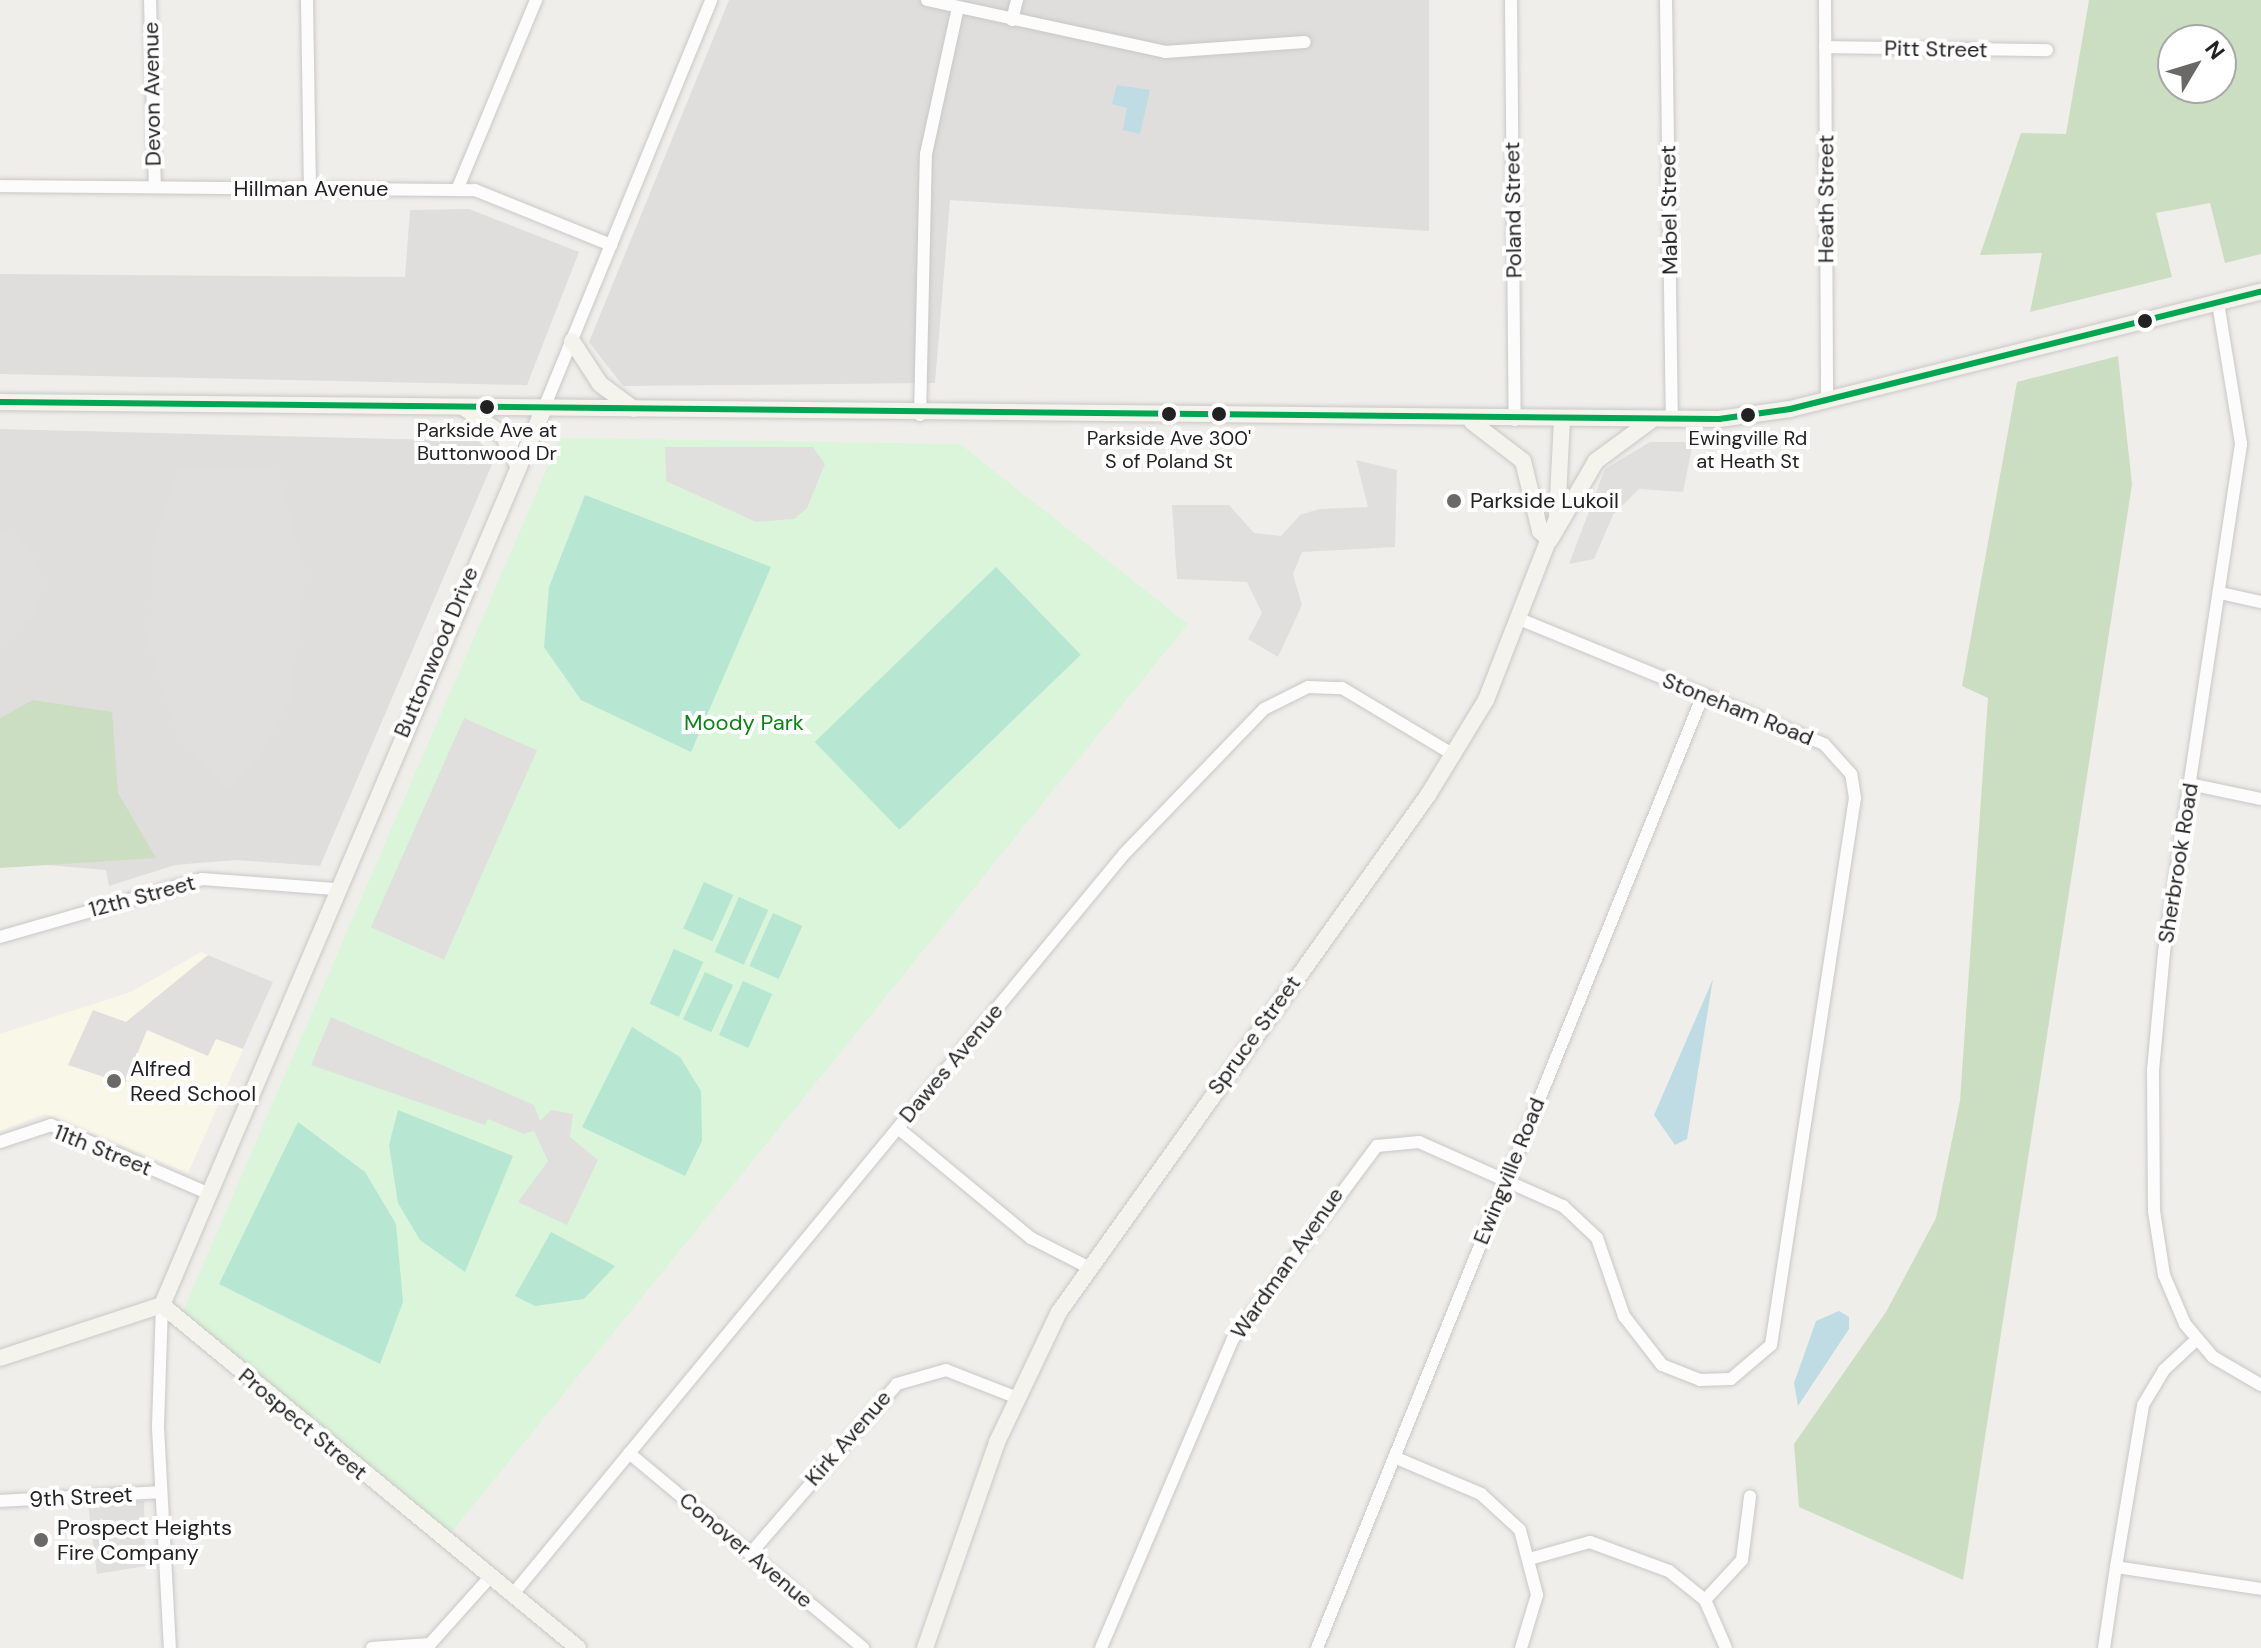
<!DOCTYPE html>
<html>
<head>
<meta charset="utf-8">
<style>
	body { margin:0 }
	#map { position:relative; width:2261px; height:1648px; overflow:hidden; background:#f0eeeb; font-family:"DM Sans",sans-serif }
	div>[style] { position:absolute }
	.residential>* { inset:0; background:#dfdedc }
	.education>* { inset:0; background:#f8f7e8 }
	.forest>* { inset:0; background:#cbdec1 }
	.park>* { inset:0; background:#daf5da }
	.pitch>* { inset:0; background:#b7e6d2; transform-origin:0 0 }
	.parking>* { inset:0; background:#e0dfde; transform-origin:0 0 }
	.water>* { inset:0; background:#bfdbe3 }
	.roads { filter:drop-shadow(0 0 2px #c9c8c7) drop-shadow(0 0 2px #c9c8c7) }
	.street>* { height:12px; margin:-6px; padding:0 6px; transform-origin:6px; border-radius:6px; background:#fdfcfc }
	.secondary>* { height:16px; margin:-8px; padding:0 8px; transform-origin:8px; border-radius:8px; background:#f4f4ed }
	.bus-1>* { height:6px; margin:-3px; padding:0 3px; transform-origin:3px; border-radius:3px; background:#00a651 }
	.dots>* { width:22px; height:22px; translate:-50% -50%; box-sizing:border-box; border:4px solid #fff; border-radius:50% }
	span { translate:-50% -50%; white-space:nowrap; text-align:center; line-height:1.15; -webkit-text-stroke:8px #fff; paint-order:stroke }
	.bus-label { font-size:20px; color:#222 }
	.street-label { font-size:22px; color:#222 }
	.poi-label { font-size:22px; color:#222 }
	.left { translate:0 -50%; text-align:left }
	.park-label { font-size:22px; color:#0c8416 }
	.north { position:absolute; left:2157px; top:24px; width:80px; height:80px; box-sizing:border-box; background:#fff; border:2px solid #a7a7a7; border-radius:50%; rotate:52deg; font-size:22px; font-weight:700; line-height:32px; text-align:center; color:#222 }
	.north::after { content:''; display:block; margin:auto; width:28px; height:36px; background:#6a6968; clip-path:polygon(50% 0,100% 100%,50% 72%,0 100%) }
</style>
</head>
<body>
<div id="map">
	<div class="residential">
		<i style="clip-path:polygon(729px 0,1429px 0,1429px 231px,950px 200px,935px 383px,623px 386px,589px 342px)"></i>
		<i style="clip-path:polygon(469px 209px,579px 252px,527px 385px,0 374px,0 274px,405px 277px,410px 210px)"></i>
		<i style="clip-path:polygon(0 429px,478px 441px,496px 455px,320px 866px,236px 860px,175px 865px,109px 886px,106px 870px,0 861px)"></i>
	</div>
	<div class="education">
		<i style="clip-path:polygon(201px 952px,273px 982px,188px 1173px,45px 1114px,0 1131px,0 1034px,131px 992px)"></i>
	</div>
	<div class="forest">
		<i style="clip-path:polygon(evenodd,2089px 0,2261px 0,2261px 254px,2225px 263px,2210px 203px,2156px 213px,2172px 277px,2030px 312px,2042px 253px,1980px 255px,2021px 133px,2066px 134px,2089px 0,2221px 40px,2221px 88px,2173px 88px,2173px 40px,2221px 40px)"></i>
		<i style="clip-path:polygon(2118px 356px,2132px 484px,1963px 1580px,1799px 1507px,1794px 1444px,1886px 1312px,1936px 1218px,1960px 1101px,1988px 698px,1962px 686px,2017px 382px)"></i>
		<i style="clip-path:polygon(33px 700px,112px 712px,118px 793px,156px 858px,0 868px,0 718px)"></i>
	</div>
	<div class="park">
		<i style="clip-path:polygon(560px 438px,960px 444px,1188px 624px,446px 1539px,177px 1325px)"></i>
	</div>
	<div class="pitch">
		<i style="clip-path:polygon(585px 495px,771px 567px,691px 752px,581px 700px,544px 647px,549px 587px)"></i>
		<i style="left:996px;top:567px;width:122px;height:252px;rotate:46deg"></i>
		<i style="left:704px;top:882px;width:32px;height:51px;rotate:24deg"></i>
		<i style="left:739px;top:897px;width:32px;height:60px;rotate:24deg"></i>
		<i style="left:773px;top:913px;width:32px;height:58px;rotate:24deg"></i>
		<i style="left:674px;top:949px;width:32px;height:60px;rotate:24deg"></i>
		<i style="left:705px;top:972px;width:31px;height:52px;rotate:25deg"></i>
		<i style="left:743px;top:981px;width:32px;height:59px;rotate:24deg"></i>
		<i style="clip-path:polygon(632px 1027px,680px 1057px,701px 1091px,702px 1141px,685px 1176px,582px 1127px)"></i>
		<i style="clip-path:polygon(398px 1110px,513px 1156px,465px 1272px,420px 1240px,398px 1203px,389px 1145px)"></i>
		<i style="clip-path:polygon(298px 1122px,365px 1172px,396px 1224px,403px 1302px,380px 1364px,219px 1284px)"></i>
		<i style="clip-path:polygon(551px 1232px,615px 1266px,584px 1299px,535px 1306px,515px 1296px)"></i>
	</div>
	<div class="parking">
		<i style="clip-path:polygon(1650px 442px,1693px 442px,1683px 492px,1639px 489px,1613px 515px,1594px 559px,1569px 564px,1605px 469px)"></i>
		<i style="clip-path:polygon(665px 447px,813px 447px,825px 464px,807px 508px,794px 519px,756px 522px,666px 481px)"></i>
		<i style="clip-path:polygon(1356px 460px,1397px 470px,1395px 547px,1302px 552px,1293px 574px,1302px 605px,1278px 657px,1248px 639px,1262px 613px,1247px 582px,1177px 579px,1172px 505px,1229px 505px,1254px 533px,1281px 536px,1300px 515px,1319px 509px,1368px 507px)"></i>
		<i style="clip-path:polygon(179px 467px,277px 469px,306px 574px,290px 700px,263px 751px,227px 789px,177px 732px,150px 648px,153px 544px)"></i>
		<i style="clip-path:polygon(11px 528px,37px 562px,42px 583px,35px 614px,0 643px,0 536px)"></i>
		<i style="left:464px;top:718px;width:80px;height:229px;rotate:24deg"></i>
		<i style="clip-path:polygon(208px 955px,273px 982px,243px 1049px,216px 1039px,208px 1056px,147px 1030px,125px 1084px,68px 1065px,93px 1010px,126px 1022px)"></i>
		<i style="clip-path:polygon(331px 1017px,534px 1105px,540px 1121px,551px 1110px,573px 1114px,570px 1137px,598px 1160px,567px 1225px,518px 1202px,548px 1161px,534px 1131px,524px 1134px,488px 1119px,485px 1125px,311px 1065px)"></i>
		<i style="clip-path:polygon(144px 1501px,145px 1566px,97px 1574px,88px 1503px)"></i>
	</div>
	<div class="water">
		<i style="clip-path:polygon(1117px 85px,1150px 90px,1140px 134px,1123px 130px,1127px 108px,1112px 104px)"></i>
		<i style="clip-path:polygon(1713px 979px,1687px 1139px,1675px 1145px,1654px 1115px)"></i>
		<i style="clip-path:polygon(1839px 1311px,1849px 1317px,1849px 1329px,1798px 1406px,1794px 1383px,1816px 1321px)"></i>
	</div>
	<div class="roads">
		<div class="street">
			<i style="left:150px;top:0;width:187px;rotate:88.5deg"></i>
			<i style="left:307px;top:0;width:189px;rotate:89.1deg"></i>
			<i style="left:927px;top:0;width:244px;rotate:12.3deg"></i>
			<i style="left:1165px;top:52px;width:140px;rotate:-4.1deg"></i>
			<i style="left:1511px;top:0;width:420px;rotate:89.5deg"></i>
			<i style="left:1666px;top:0;width:420px;rotate:89.2deg"></i>
			<i style="left:1825px;top:0;width:399px;rotate:89.7deg"></i>
			<i style="left:1012px;top:20px;width:21px;rotate:-76deg"></i>
			<i style="left:1825px;top:47px;width:222px;rotate:0.8deg"></i>
			<i style="left:0;top:186px;width:475px;rotate:0.5deg"></i>
			<i style="left:475px;top:190px;width:147px;rotate:22deg"></i>
			<i style="left:457px;top:190px;width:206px;rotate:-67.4deg"></i>
			<i style="left:2218px;top:303px;width:143px;rotate:80.7deg"></i>
			<i style="left:2241px;top:444px;width:514px;rotate:98.62deg"></i>
			<i style="left:2164px;top:952px;width:119px;rotate:95.3deg"></i>
			<i style="left:2153px;top:1070px;width:141px;rotate:89.6deg"></i>
			<i style="left:2154px;top:1211px;width:65px;rotate:81.1deg"></i>
			<i style="left:2164px;top:1275px;width:53px;rotate:66.8deg"></i>
			<i style="left:2185px;top:1324px;width:43px;rotate:49.7deg"></i>
			<i style="left:2213px;top:1357px;width:56px;rotate:30.3deg"></i>
			<i style="left:544px;top:408px;width:441px;rotate:-67.7deg"></i>
			<i style="left:920px;top:415px;width:261px;rotate:-88.7deg"></i>
			<i style="left:926px;top:154px;width:150px;rotate:-77.7deg"></i>
			<i style="left:2220px;top:593px;width:42px;rotate:12.4deg"></i>
			<i style="left:2190px;top:784px;width:73px;rotate:11.9deg"></i>
			<i style="left:0;top:937px;width:210px;rotate:-16deg"></i>
			<i style="left:202px;top:879px;width:133px;rotate:4.3deg"></i>
			<i style="left:898px;top:1128px;width:173px;rotate:39.6deg"></i>
			<i style="left:1031px;top:1238px;width:64px;rotate:27deg"></i>
			<i style="left:0;top:1142px;width:54px;rotate:-18.4deg"></i>
			<i style="left:51px;top:1125px;width:168px;rotate:23.5deg"></i>
			<i style="left:162px;top:1305px;width:123px;rotate:91.9deg"></i>
			<i style="left:158px;top:1428px;width:220px;rotate:86.9deg"></i>
			<i style="left:629px;top:1453px;width:305px;rotate:39.8deg"></i>
			<i style="left:1394px;top:1457px;width:95px;rotate:23deg"></i>
			<i style="left:1481px;top:1494px;width:53px;rotate:42.7deg"></i>
			<i style="left:1520px;top:1530px;width:67px;rotate:75.3deg"></i>
			<i style="left:1537px;top:1595px;width:55px;rotate:106.8deg"></i>
			<i style="left:0;top:1501px;width:161px;rotate:-3.2deg"></i>
			<i style="left:750px;top:1554px;width:225px;rotate:-49.1deg"></i>
			<i style="left:897px;top:1384px;width:51px;rotate:-15.9deg"></i>
			<i style="left:946px;top:1370px;width:74px;rotate:21.4deg"></i>
			<i style="left:1533px;top:1558px;width:59px;rotate:-15.7deg"></i>
			<i style="left:1590px;top:1542px;width:84px;rotate:20.2deg"></i>
			<i style="left:1669px;top:1571px;width:46px;rotate:38.9deg"></i>
			<i style="left:1705px;top:1600px;width:52px;rotate:66.4deg"></i>
			<i style="left:2116px;top:1567px;width:164px;rotate:-80.5deg"></i>
			<i style="left:2143px;top:1405px;width:41px;rotate:-59deg"></i>
			<i style="left:2164px;top:1370px;width:44px;rotate:-43.2deg"></i>
			<i style="left:513px;top:1594px;width:960px;rotate:-50.45deg"></i>
			<i style="left:1124px;top:854px;width:202px;rotate:-46deg"></i>
			<i style="left:1264px;top:709px;width:49px;rotate:-26.6deg"></i>
			<i style="left:1308px;top:687px;width:34px;rotate:2deg"></i>
			<i style="left:1342px;top:688px;width:131px;rotate:30.9deg"></i>
			<i style="left:1705px;top:1600px;width:54px;rotate:-47.2deg"></i>
			<i style="left:1742px;top:1560px;width:64px;rotate:-82.8deg"></i>
			<i style="left:372px;top:1648px;width:58px;rotate:-3.9deg"></i>
			<i style="left:430px;top:1644px;width:91px;rotate:-48.1deg"></i>
			<i style="left:1101px;top:1648px;width:336px;rotate:-66.9deg"></i>
			<i style="left:1233px;top:1339px;width:241px;rotate:-53.3deg"></i>
			<i style="left:1377px;top:1146px;width:42px;rotate:-5.4deg"></i>
			<i style="left:1419px;top:1142px;width:158px;rotate:24deg"></i>
			<i style="left:1563px;top:1206px;width:47px;rotate:43.3deg"></i>
			<i style="left:1597px;top:1238px;width:83px;rotate:70.9deg"></i>
			<i style="left:1624px;top:1316px;width:62px;rotate:52.2deg"></i>
			<i style="left:1662px;top:1365px;width:41px;rotate:21.5deg"></i>
			<i style="left:1700px;top:1380px;width:31px;rotate:-2deg"></i>
			<i style="left:1731px;top:1379px;width:52px;rotate:-40.4deg"></i>
			<i style="left:1771px;top:1345px;width:553px;rotate:-81.27deg"></i>
			<i style="left:1855px;top:798px;width:24px;rotate:-99deg"></i>
			<i style="left:1851px;top:774px;width:40px;rotate:-132deg"></i>
			<i style="left:1824px;top:744px;width:327px;rotate:-157.7deg"></i>
			<i style="left:1317px;top:1648px;width:1028px;rotate:-67.95deg"></i>
			<i style="left:2104px;top:1648px;width:82px;rotate:-81.6deg"></i>
			<i style="left:2116px;top:1567px;width:147px;rotate:8.6deg"></i>
		</div>
		<div class="secondary">
			<i style="left:572px;top:341px;width:51px;rotate:56.9deg"></i>
			<i style="left:600px;top:384px;width:42px;rotate:36.3deg"></i>
			<i style="left:0;top:402px;width:1719px;rotate:0.57deg"></i>
			<i style="left:1719px;top:419px;width:72px;rotate:-8deg"></i>
			<i style="left:1790px;top:409px;width:485px;rotate:-14deg"></i>
			<i style="left:463px;top:407px;width:49px;rotate:35deg"></i>
			<i style="left:503px;top:435px;width:34px;rotate:64deg"></i>
			<i style="left:1472px;top:422px;width:64px;rotate:37.4deg"></i>
			<i style="left:1523px;top:461px;width:72px;rotate:76.3deg"></i>
			<i style="left:1540px;top:531px;width:13px;rotate:42deg"></i>
			<i style="left:1550px;top:540px;width:91px;rotate:-59.8deg"></i>
			<i style="left:1596px;top:461px;width:66px;rotate:-36.3deg"></i>
			<i style="left:162px;top:1305px;width:975px;rotate:-66.93deg"></i>
			<i style="left:162px;top:1305px;width:539px;rotate:39.51deg"></i>
			<i style="left:0;top:1358px;width:170px;rotate:-18.1deg"></i>
			<i style="left:925px;top:1648px;width:218px;rotate:-70.7deg"></i>
			<i style="left:997px;top:1442px;width:144px;rotate:-64.5deg"></i>
			<i style="left:1059px;top:1312px;width:635px;rotate:-54.48deg"></i>
			<i style="left:1428px;top:795px;width:111px;rotate:-58.6deg"></i>
			<i style="left:1486px;top:700px;width:195px;rotate:-68.7deg"></i>
			<i style="left:1557px;top:518px;width:98px;rotate:-87.1deg"></i>
		</div>
	</div>
	<div class="bus-1">
		<i style="left:0;top:402px;width:1719px;rotate:0.57deg"></i>
		<i style="left:1719px;top:419px;width:72px;rotate:-8deg"></i>
		<i style="left:1790px;top:409px;width:485px;rotate:-14deg"></i>
	</div>
	<div class="dots">
		<i style="left:2145px;top:321px;background:#222"></i>
		<i style="left:487px;top:407px;background:#222"></i>
		<i style="left:1169px;top:414px;background:#222"></i>
		<i style="left:1219px;top:414px;background:#222"></i>
		<i style="left:1748px;top:415px;background:#222"></i>
		<i style="left:1454px;top:501px;background:#6a6968"></i>
		<i style="left:114px;top:1081px;background:#6a6968"></i>
		<i style="left:41px;top:1540px;background:#6a6968"></i>
	</div>
	<div class="bus-label">
		<span style="left:487px;top:442px">Parkside Ave at<br>Buttonwood Dr</span>
		<span style="left:1169px;top:450px">Parkside Ave 300'<br>S of Poland St</span>
		<span style="left:1748px;top:450px">Ewingville Rd<br>at Heath St</span>
	</div>
	<div class="street-label">
		<span style="left:1936px;top:49px;rotate:1deg">Pitt Street</span>
		<span style="left:152px;top:94px;rotate:-91deg">Devon Avenue</span>
		<span style="left:311px;top:189px">Hillman Avenue</span>
		<span style="left:1826px;top:199px;rotate:-90deg">Heath Street</span>
		<span style="left:1513px;top:210px;rotate:-91deg">Poland Street</span>
		<span style="left:1669px;top:210px;rotate:-91deg">Mabel Street</span>
		<span style="left:436px;top:652px;rotate:-67deg">Buttonwood Drive</span>
		<span style="left:1738px;top:709px;rotate:22deg">Stoneham Road</span>
		<span style="left:2178px;top:863px;rotate:-81deg">Sherbrook Road</span>
		<span style="left:142px;top:896px;rotate:-15deg">12th Street</span>
		<span style="left:1254px;top:1035px;rotate:-54deg">Spruce Street</span>
		<span style="left:951px;top:1063px;rotate:-50deg">Dawes Avenue</span>
		<span style="left:103px;top:1150px;rotate:22deg">11th Street</span>
		<span style="left:1509px;top:1171px;rotate:-68deg">Ewingville Road</span>
		<span style="left:1287px;top:1263px;rotate:-55deg">Wardman Avenue</span>
		<span style="left:303px;top:1424px;rotate:40deg">Prospect Street</span>
		<span style="left:848px;top:1438px;rotate:-49deg">Kirk Avenue</span>
		<span style="left:81px;top:1497px;rotate:-3deg">9th Street</span>
		<span style="left:746px;top:1550px;rotate:40deg">Conover Avenue</span>
	</div>
	<div class="poi-label">
		<span class="left" style="left:1470px;top:501px">Parkside Lukoil</span>
		<span class="left" style="left:130px;top:1081px">Alfred<br>Reed School</span>
		<span class="left" style="left:57px;top:1540px">Prospect Heights<br>Fire Company</span>
	</div>
	<div class="park-label">
		<span style="left:744px;top:723px">Moody Park</span>
	</div>
	<div class="north">N</div>
</div>
</body>
</html>
